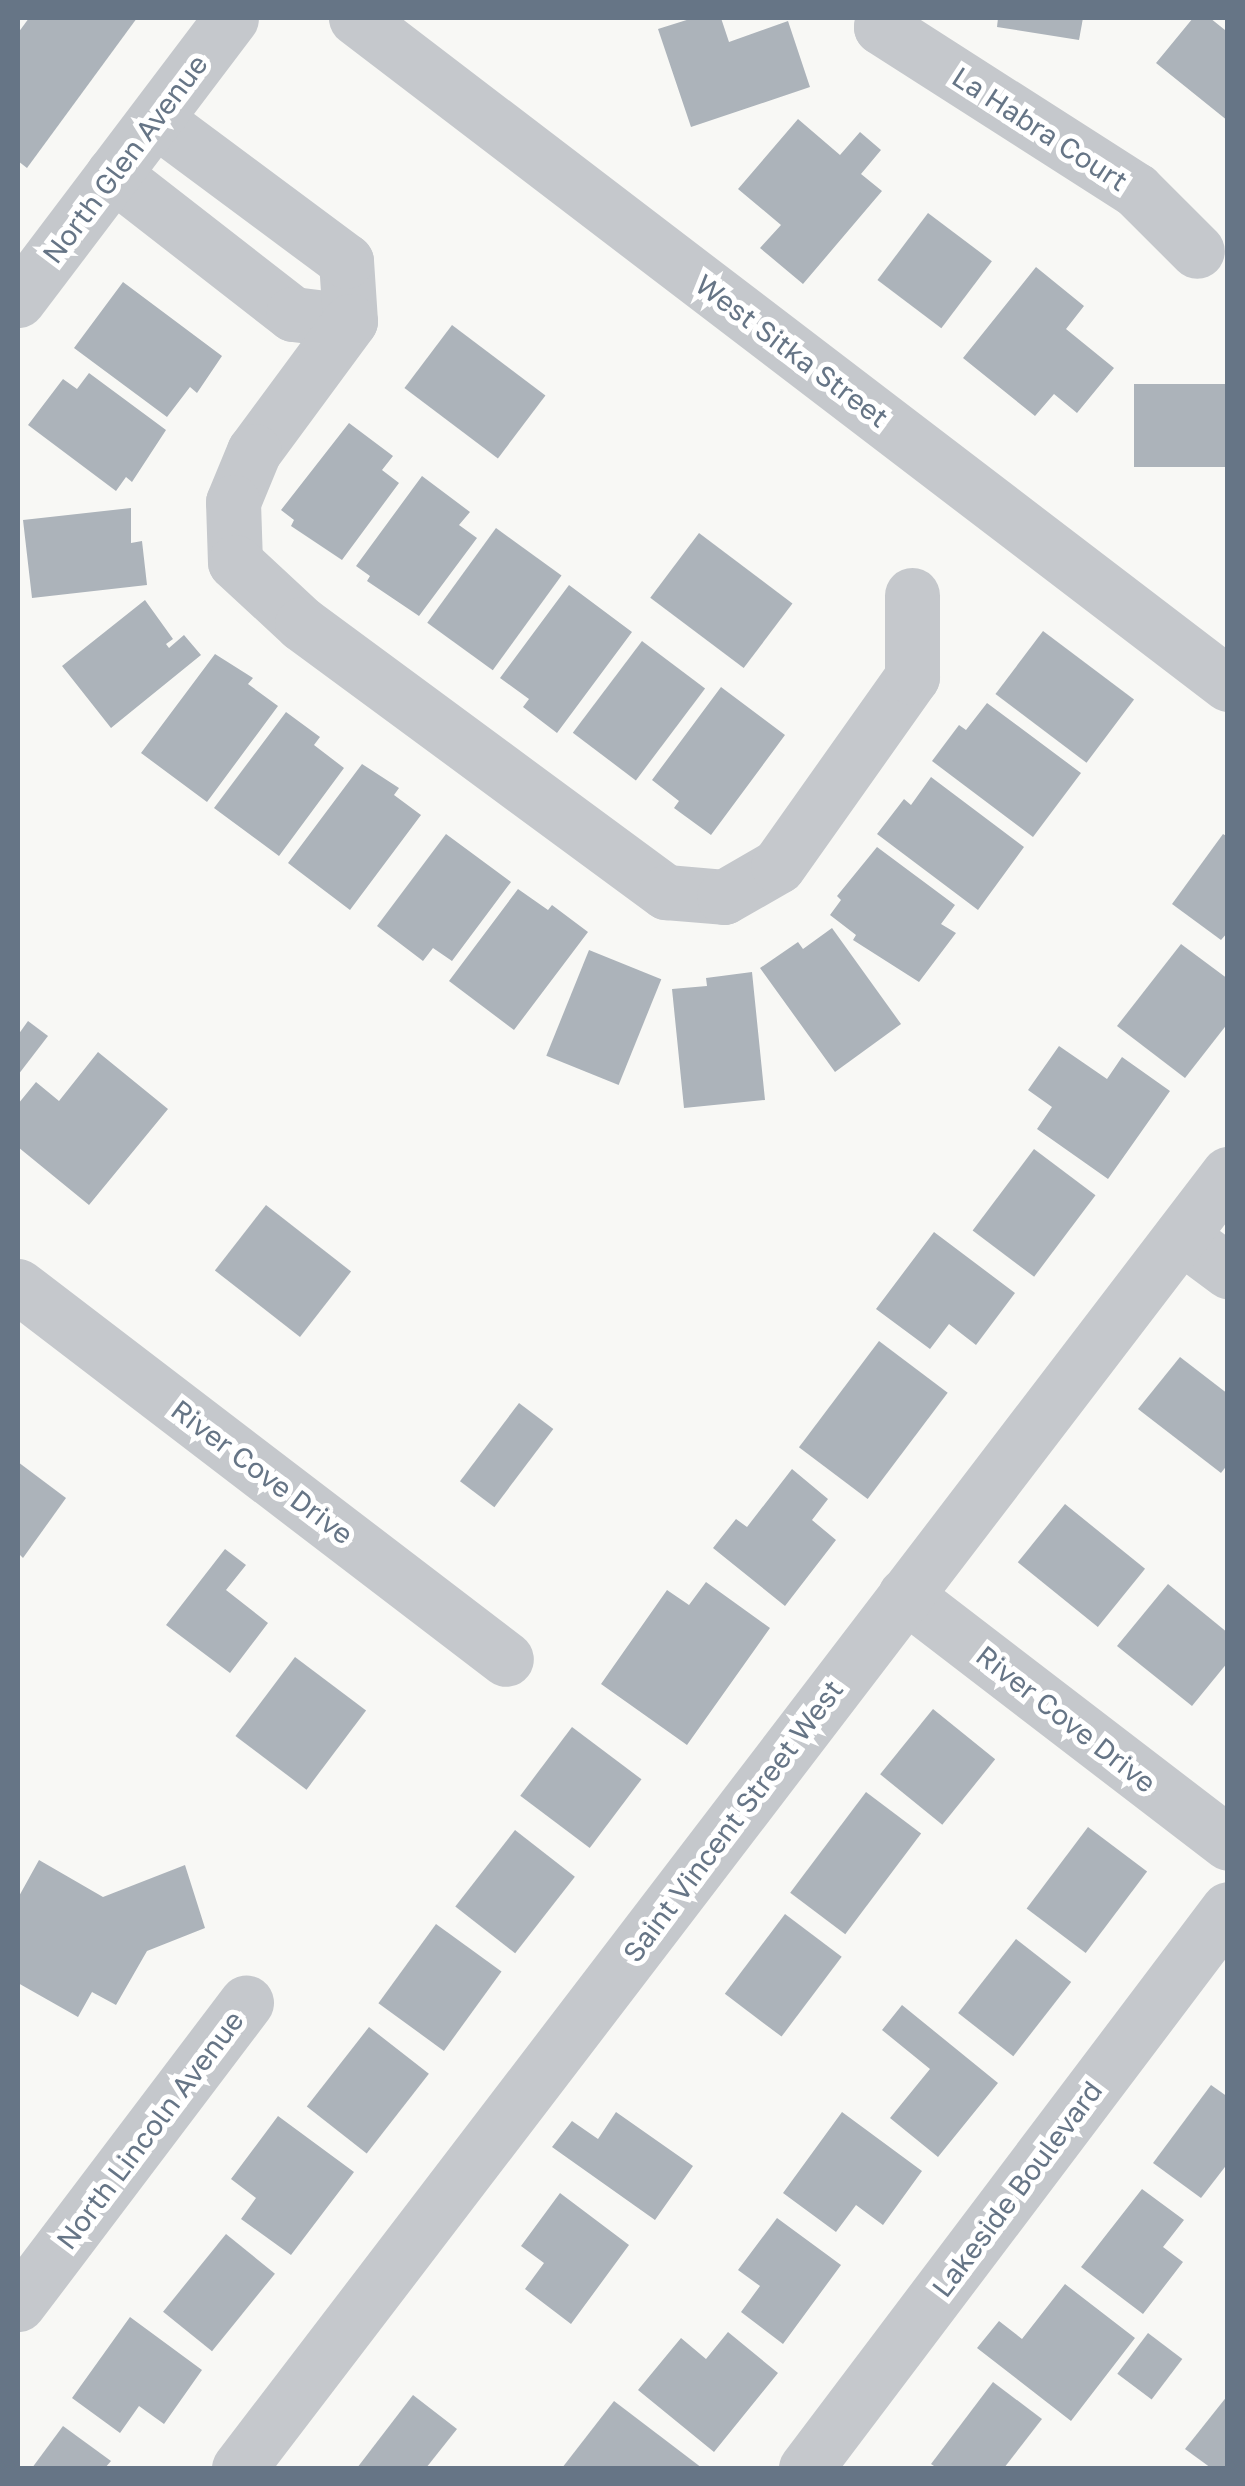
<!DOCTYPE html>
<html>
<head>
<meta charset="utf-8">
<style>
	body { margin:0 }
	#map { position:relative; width:1245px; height:2486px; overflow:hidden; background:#f8f8f5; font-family:"Golos Text",sans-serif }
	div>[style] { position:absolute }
	.building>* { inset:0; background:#acb3ba; transform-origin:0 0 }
	.minor>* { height:55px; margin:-27.5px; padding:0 27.5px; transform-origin:27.5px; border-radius:27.5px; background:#c5c8cc }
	span { translate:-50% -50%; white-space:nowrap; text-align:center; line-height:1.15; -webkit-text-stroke:10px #fff; paint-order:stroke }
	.street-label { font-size:28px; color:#667586 }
	.frame { position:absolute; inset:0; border:20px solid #667586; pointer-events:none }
</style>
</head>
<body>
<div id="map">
	<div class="building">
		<i style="clip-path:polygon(29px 18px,137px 18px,27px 168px,18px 161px,18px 33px)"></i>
		<i style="clip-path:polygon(693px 18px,721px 18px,729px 42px,788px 21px,810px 87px,691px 127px,658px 29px)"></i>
		<i style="clip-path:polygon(998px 18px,1083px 18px,1079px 40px,997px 27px)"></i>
		<i style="clip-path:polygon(1193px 18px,1210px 18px,1225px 30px,1228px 26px,1228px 121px,1156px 63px)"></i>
		<i style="clip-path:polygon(798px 119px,840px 155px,860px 132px,881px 150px,861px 174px,882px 191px,803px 284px,760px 248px,781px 225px,738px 189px)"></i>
		<i style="left:928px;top:213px;width:80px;height:84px;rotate:37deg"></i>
		<i style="clip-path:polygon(1036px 267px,1084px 306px,1066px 329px,1114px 368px,1077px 413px,1054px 394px,1035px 416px,963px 358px)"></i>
		<i style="clip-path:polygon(123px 282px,222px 356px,197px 393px,190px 387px,167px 417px,74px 348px)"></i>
		<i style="left:452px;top:325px;width:117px;height:79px;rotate:37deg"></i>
		<i style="clip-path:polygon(89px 373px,166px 430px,132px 482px,126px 477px,116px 491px,28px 425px,63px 379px,77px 389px)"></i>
		<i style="left:1228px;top:384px;width:83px;height:94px;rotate:90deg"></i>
		<i style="clip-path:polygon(349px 423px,393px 456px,382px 470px,399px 483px,342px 560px,291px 526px,294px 520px,281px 510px)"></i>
		<i style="clip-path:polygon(422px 476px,470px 512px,459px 525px,477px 538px,419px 616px,367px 581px,370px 576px,356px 566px)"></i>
		<i style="clip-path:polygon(131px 508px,131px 543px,142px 541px,147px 585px,32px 598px,23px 520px)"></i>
		<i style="left:496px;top:528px;width:81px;height:117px;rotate:36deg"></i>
		<i style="left:699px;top:533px;width:117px;height:81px;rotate:37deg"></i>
		<i style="clip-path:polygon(569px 585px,632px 632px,557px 733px,523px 707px,529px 699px,500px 678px)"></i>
		<i style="clip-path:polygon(145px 600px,173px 639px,166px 644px,169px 648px,184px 635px,201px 655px,111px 728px,62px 666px)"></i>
		<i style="left:1043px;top:631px;width:114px;height:79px;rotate:37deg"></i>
		<i style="left:642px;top:641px;width:79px;height:115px;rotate:37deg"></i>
		<i style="clip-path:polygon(215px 654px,253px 678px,248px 684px,278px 706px,207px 802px,141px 753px)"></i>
		<i style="clip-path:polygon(721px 687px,785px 735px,711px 835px,674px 808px,679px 801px,652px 780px)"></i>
		<i style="clip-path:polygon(987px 703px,1081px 773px,1033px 837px,932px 761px,959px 725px,966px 730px)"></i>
		<i style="clip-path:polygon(286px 712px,320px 737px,314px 745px,344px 768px,279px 856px,214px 808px)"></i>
		<i style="clip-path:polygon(362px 764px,399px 788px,394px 795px,421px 815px,350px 910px,288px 863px)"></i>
		<i style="clip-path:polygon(931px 777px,1024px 847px,978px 910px,877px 834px,904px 799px,911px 805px)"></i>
		<i style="clip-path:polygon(446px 834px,511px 882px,452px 961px,433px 948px,423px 961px,377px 926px)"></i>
		<i style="clip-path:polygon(1223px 834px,1228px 837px,1228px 932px,1221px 940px,1172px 904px)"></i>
		<i style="clip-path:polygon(877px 847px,955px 905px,941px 924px,956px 933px,919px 982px,853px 940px,856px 935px,830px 915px,841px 900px,837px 896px)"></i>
		<i style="clip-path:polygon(518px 889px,548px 910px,552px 905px,588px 932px,514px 1030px,449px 981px)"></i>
		<i style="clip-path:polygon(832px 928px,901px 1024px,835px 1072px,760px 968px,798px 942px,803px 949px)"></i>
		<i style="clip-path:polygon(1181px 944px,1228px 979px,1228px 1023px,1185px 1078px,1117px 1026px)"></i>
		<i style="left:589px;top:950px;width:78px;height:114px;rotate:22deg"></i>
		<i style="clip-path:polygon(752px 972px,765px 1100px,684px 1108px,672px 989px,707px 986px,706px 978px)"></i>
		<i style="clip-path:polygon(28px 1021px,48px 1036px,18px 1075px,18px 1035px)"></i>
		<i style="clip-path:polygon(1059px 1046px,1107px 1079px,1122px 1057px,1170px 1091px,1108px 1179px,1037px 1129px,1052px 1107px,1028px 1090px)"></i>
		<i style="clip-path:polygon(98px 1052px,168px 1109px,89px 1205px,18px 1147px,18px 1104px,36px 1082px,59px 1101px)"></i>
		<i style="left:1034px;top:1149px;width:77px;height:102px;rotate:37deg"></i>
		<i style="left:266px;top:1205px;width:108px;height:83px;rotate:38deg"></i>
		<i style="clip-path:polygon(934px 1232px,1015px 1293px,976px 1345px,949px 1324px,930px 1349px,876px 1309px)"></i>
		<i style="left:879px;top:1341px;width:86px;height:133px;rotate:37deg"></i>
		<i style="clip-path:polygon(1180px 1357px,1228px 1394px,1228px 1464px,1221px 1473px,1138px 1409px)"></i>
		<i style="left:519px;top:1403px;width:43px;height:98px;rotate:37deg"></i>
		<i style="clip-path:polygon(18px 1462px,66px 1498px,23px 1558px,18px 1553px)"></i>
		<i style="clip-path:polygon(792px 1469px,828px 1499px,812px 1520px,836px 1540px,785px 1606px,713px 1548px,736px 1519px,747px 1527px)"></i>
		<i style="left:1065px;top:1504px;width:103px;height:75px;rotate:39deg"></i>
		<i style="clip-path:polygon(225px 1549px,246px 1565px,226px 1590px,268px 1623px,230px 1673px,166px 1625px)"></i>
		<i style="clip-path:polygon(706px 1582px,770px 1628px,687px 1745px,601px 1684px,667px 1590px,689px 1605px)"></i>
		<i style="clip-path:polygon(1168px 1584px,1228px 1633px,1228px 1662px,1192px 1706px,1117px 1646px)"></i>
		<i style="left:295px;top:1657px;width:89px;height:99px;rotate:37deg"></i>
		<i style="left:933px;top:1709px;width:80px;height:84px;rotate:39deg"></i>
		<i style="left:572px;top:1727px;width:87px;height:86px;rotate:37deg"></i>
		<i style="left:866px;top:1792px;width:69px;height:126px;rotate:37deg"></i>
		<i style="left:1088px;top:1827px;width:74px;height:102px;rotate:37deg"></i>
		<i style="left:515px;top:1830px;width:76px;height:97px;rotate:38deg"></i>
		<i style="clip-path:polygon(39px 1860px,103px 1897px,185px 1865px,205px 1928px,147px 1951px,116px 2005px,92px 1992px,78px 2017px,18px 1983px,18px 1898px)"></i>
		<i style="left:785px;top:1914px;width:71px;height:100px;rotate:37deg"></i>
		<i style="left:436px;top:1924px;width:81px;height:98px;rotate:36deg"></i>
		<i style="left:1016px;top:1939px;width:70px;height:94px;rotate:38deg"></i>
		<i style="clip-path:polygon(902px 2005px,998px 2083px,938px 2157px,890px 2118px,930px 2069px,882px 2030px)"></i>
		<i style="left:369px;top:2027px;width:76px;height:101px;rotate:38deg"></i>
		<i style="clip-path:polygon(1211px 2085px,1228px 2097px,1228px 2163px,1201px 2198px,1153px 2163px)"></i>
		<i style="clip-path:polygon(616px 2112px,693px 2166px,655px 2220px,552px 2147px,572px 2121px,598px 2139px)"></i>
		<i style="clip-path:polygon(842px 2112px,922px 2171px,883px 2225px,856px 2205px,836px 2232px,783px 2193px)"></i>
		<i style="clip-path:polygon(278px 2116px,354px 2172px,291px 2255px,241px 2219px,256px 2198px,231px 2179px)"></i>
		<i style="clip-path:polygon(1142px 2189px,1184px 2220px,1163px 2247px,1183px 2262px,1143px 2314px,1081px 2267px)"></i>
		<i style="clip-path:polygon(560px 2193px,629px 2245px,571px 2324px,525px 2289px,544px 2263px,521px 2246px)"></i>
		<i style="clip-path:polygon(777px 2218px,841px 2265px,783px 2344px,741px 2312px,760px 2286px,738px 2270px)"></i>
		<i style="left:226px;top:2234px;width:63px;height:100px;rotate:39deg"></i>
		<i style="clip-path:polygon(1065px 2284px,1135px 2338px,1071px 2421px,977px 2348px,999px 2321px,1022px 2339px)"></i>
		<i style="clip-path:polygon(130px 2317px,202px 2370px,164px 2424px,139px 2406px,120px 2433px,72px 2398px)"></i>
		<i style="clip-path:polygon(728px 2332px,778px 2373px,714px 2452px,638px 2390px,681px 2338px,706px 2359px)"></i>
		<i style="left:1148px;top:2333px;width:43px;height:51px;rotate:37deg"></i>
		<i style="clip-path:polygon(993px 2382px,1042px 2419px,1004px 2468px,937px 2468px,931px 2464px)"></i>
		<i style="clip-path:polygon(413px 2395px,457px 2429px,426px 2468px,357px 2468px)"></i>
		<i style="clip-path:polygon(1228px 2395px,1228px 2468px,1211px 2468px,1185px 2449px)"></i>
		<i style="clip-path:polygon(614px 2401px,702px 2468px,562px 2468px)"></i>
		<i style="clip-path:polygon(63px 2426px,111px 2461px,105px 2468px,32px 2468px)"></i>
	</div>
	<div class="minor">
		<i style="left:356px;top:18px;width:1097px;rotate:37.37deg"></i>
		<i style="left:882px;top:18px;width:9px;rotate:96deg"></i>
		<i style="left:881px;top:27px;width:303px;rotate:32.6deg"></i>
		<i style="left:1136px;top:190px;width:86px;rotate:45deg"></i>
		<i style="left:113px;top:174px;width:228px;rotate:37.9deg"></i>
		<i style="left:293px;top:314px;width:57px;rotate:7deg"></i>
		<i style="left:350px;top:321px;width:60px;rotate:-93.8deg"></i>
		<i style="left:346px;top:261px;width:237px;rotate:-143.4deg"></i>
		<i style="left:18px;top:300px;width:353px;rotate:-52.9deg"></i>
		<i style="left:350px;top:321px;width:162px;rotate:126.4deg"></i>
		<i style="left:254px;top:451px;width:55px;rotate:112.4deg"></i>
		<i style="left:233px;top:502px;width:60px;rotate:88.1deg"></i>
		<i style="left:235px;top:562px;width:91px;rotate:42.8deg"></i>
		<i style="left:302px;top:624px;width:452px;rotate:36.4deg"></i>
		<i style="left:666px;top:892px;width:58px;rotate:4.9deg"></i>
		<i style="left:724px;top:897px;width:62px;rotate:-29.9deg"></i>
		<i style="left:778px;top:866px;width:232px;rotate:-54.7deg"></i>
		<i style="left:912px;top:677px;width:82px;rotate:-90deg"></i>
		<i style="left:1181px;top:1236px;width:59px;rotate:36.7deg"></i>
		<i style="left:18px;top:1286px;width:614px;rotate:37.39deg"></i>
		<i style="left:905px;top:1595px;width:407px;rotate:37.5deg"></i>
		<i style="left:18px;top:2304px;width:378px;rotate:-52.9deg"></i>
		<i style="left:239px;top:2468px;width:1629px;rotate:-52.61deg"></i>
		<i style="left:806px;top:2468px;width:700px;rotate:-52.95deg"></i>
	</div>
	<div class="street-label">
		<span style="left:1040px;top:129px;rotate:33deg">La Habra Court</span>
		<span style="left:125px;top:159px;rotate:-53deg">North Glen Avenue</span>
		<span style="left:792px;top:351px;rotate:37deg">West Sitka Street</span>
		<span style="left:262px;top:1472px;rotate:37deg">River Cove Drive</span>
		<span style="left:1066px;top:1719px;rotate:38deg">River Cove Drive</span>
		<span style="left:733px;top:1821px;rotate:-53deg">Saint Vincent Street West</span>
		<span style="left:150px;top:2130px;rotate:-53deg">North Lincoln Avenue</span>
		<span style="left:1017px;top:2189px;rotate:-53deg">Lakeside Boulevard</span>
	</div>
	<div class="frame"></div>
</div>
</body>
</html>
